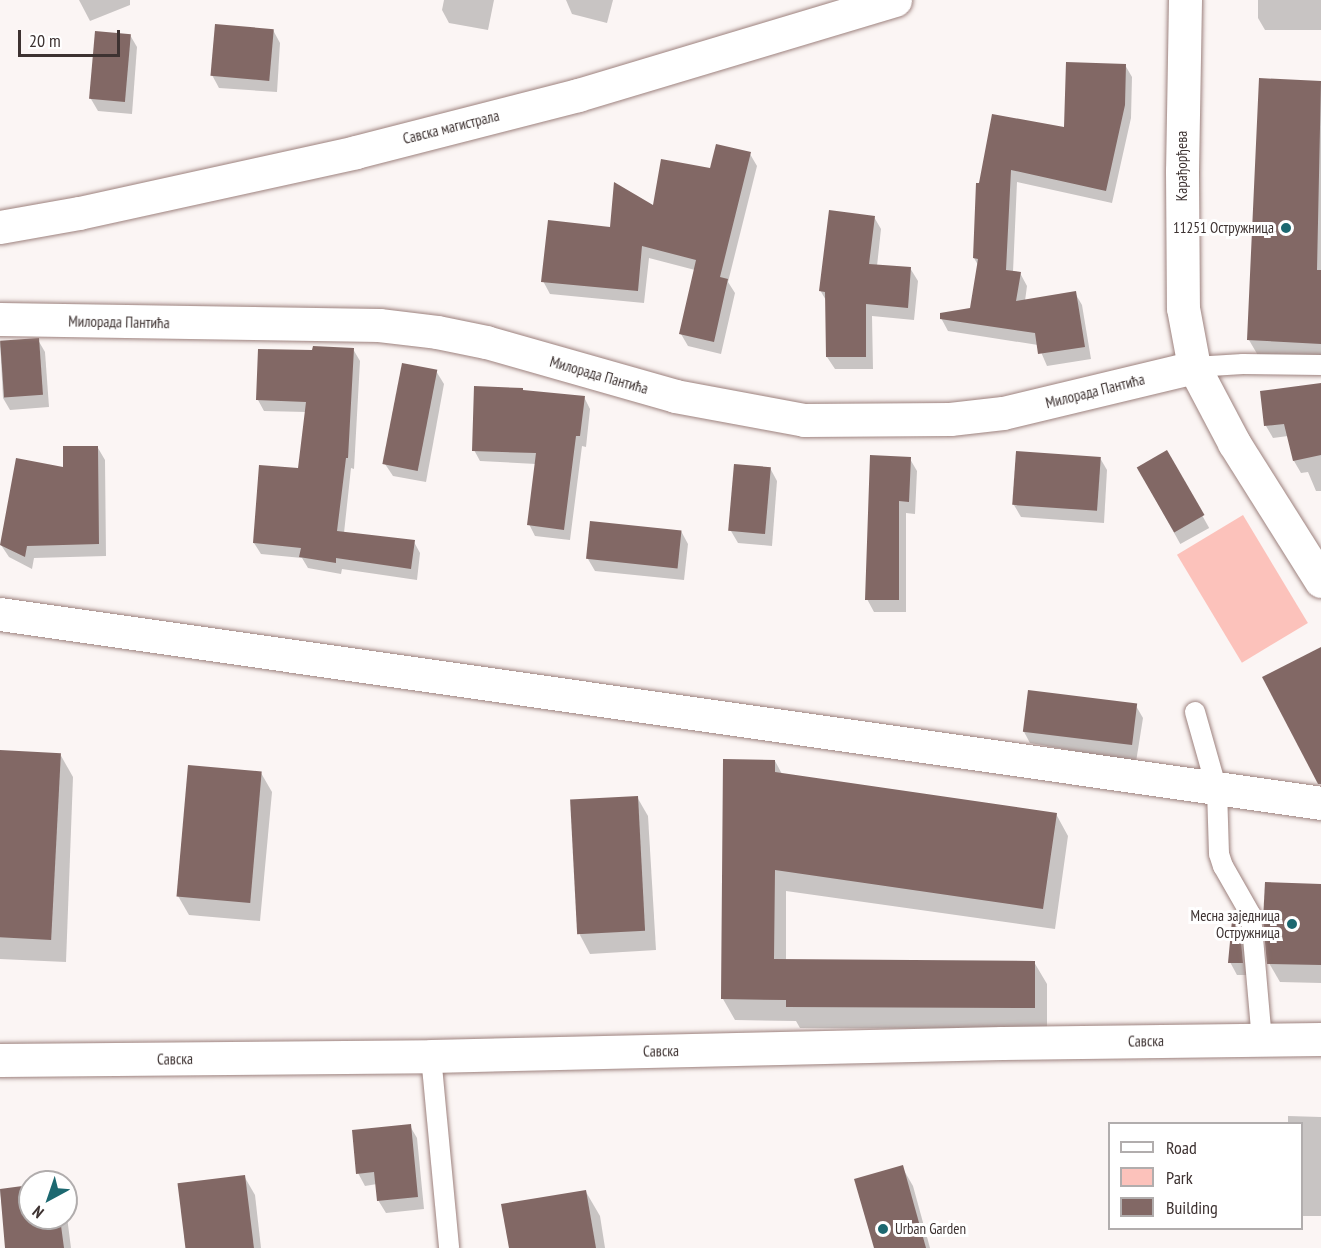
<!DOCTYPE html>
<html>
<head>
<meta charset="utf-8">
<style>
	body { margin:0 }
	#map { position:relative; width:1321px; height:1248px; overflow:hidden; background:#fbf5f4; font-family:"PT Sans Narrow",sans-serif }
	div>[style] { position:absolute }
	.green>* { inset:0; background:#fcc2bb; transform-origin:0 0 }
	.shadow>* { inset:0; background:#0003; transform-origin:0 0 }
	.building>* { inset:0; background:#826865; transform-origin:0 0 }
	.roads { filter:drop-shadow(0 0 2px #9d827e) drop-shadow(0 0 2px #9d827e) }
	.service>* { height:20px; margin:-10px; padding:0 10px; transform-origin:10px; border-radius:10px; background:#fff }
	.minor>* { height:33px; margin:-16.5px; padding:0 16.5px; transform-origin:16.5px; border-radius:16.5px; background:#fff }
	.tertiary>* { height:33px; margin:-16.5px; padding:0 16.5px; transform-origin:16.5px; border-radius:16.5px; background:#fff }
	.primary>* { height:33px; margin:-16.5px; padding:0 16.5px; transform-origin:16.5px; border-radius:16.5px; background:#fff }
	.dots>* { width:16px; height:16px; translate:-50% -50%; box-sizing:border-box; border:3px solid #fff; border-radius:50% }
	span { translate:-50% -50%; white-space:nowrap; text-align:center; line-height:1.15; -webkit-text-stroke:6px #fff; paint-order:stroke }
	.street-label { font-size:15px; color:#3d3231 }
	.poi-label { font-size:15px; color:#3d3231 }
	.right { translate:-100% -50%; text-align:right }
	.left { translate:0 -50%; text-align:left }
	.legend { position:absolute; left:1108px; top:1122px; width:195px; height:108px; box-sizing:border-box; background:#fff; border:2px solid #b1adad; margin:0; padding:8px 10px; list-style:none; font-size:18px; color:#3d3231 }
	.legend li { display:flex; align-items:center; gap:12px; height:30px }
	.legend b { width:30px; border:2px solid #b1adad }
	.north { position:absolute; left:18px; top:1170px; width:60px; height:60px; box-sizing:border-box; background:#fff; border:2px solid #b1adad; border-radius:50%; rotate:220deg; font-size:16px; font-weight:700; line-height:24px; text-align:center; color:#3d3231 }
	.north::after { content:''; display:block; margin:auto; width:21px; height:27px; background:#1c6870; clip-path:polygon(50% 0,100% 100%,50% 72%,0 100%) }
	.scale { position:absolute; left:18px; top:30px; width:102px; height:27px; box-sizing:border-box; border:3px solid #3d3231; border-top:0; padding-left:8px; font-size:18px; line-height:21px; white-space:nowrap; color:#3d3231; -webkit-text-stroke:4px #fff; paint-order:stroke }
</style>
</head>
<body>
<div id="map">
	<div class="green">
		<i style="left:1243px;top:515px;width:126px;height:77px;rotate:59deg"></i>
	</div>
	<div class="shadow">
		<i style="clip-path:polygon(79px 0,130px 0,130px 5px,90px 21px)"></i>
		<i style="clip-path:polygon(444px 0,494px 0,488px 30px,449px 23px,442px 10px)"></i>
		<i style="clip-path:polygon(566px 0,613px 0,607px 23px,572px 14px)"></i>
		<i style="clip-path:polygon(1258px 0,1321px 0,1321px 30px,1265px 30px,1258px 18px)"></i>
		<i style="clip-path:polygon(273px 30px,280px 43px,277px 92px,219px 88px,212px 75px)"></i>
		<i style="clip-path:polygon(130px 35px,137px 47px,132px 114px,98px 111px,91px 99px)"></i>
		<i style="clip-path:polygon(1125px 65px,1132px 77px,1131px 118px,1112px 203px,1017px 182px,1013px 272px,1020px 273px,1027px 286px,1025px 301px,1075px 293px,1082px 305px,1091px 359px,1047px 366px,1038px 345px,948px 331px,941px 318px,971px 309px,978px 265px,974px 258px,977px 184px,1066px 129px)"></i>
		<i style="clip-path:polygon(1260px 79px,1321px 82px,1321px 367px,1263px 364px,1249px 340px)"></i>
		<i style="clip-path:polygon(750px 154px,757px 166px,728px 282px,735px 293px,721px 354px,688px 346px,681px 334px,695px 270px,649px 258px,644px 303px,550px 294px,543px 281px,611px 228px,654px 207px,711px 169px)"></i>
		<i style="clip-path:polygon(874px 217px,881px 229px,877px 266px,910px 268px,918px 281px,914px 320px,872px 316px,873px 369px,835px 369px,827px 357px,827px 302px,820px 290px)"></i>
		<i style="clip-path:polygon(38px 340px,45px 352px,49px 407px,10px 410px,3px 398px,0 342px)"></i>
		<i style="clip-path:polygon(353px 349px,360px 361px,354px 469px,351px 468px,344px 533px,414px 542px,420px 553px,417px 580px,342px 569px,341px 574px,308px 568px,302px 558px,261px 554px,254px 543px,300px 470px,306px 412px,264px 411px,258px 400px,314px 352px)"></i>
		<i style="clip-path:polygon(436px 371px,444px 384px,426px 482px,393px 476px,385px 464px)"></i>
		<i style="clip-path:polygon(1321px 385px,1321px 491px,1316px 491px,1308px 472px,1301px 473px,1294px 461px,1288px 436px,1273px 438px,1266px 426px,1261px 393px)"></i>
		<i style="clip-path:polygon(524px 392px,584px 397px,590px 409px,586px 447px,582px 446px,570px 540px,535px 536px,529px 524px,536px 464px,480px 461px,474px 450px)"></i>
		<i style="clip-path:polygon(98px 448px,105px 460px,106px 556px,34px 558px,32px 569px,9px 557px,1px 545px,65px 469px)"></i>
		<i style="left:1167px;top:452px;width:87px;height:33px;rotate:61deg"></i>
		<i style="clip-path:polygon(1100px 458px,1107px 470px,1104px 523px,1021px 517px,1014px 505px)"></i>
		<i style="clip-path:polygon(910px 459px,917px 471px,915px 514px,906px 513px,906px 612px,874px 612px,867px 599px)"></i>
		<i style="clip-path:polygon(770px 468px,777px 481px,772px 546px,738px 543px,731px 531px)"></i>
		<i style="clip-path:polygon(681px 531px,688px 544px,684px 580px,595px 571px,588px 559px)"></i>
		<i style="clip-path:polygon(1136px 706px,1143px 718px,1136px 762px,1030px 743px,1023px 730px)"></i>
		<i style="clip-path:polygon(0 752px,60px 754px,73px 777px,66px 962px,0 959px)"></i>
		<i style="clip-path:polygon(775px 761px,782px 774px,1056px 814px,1068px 836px,1055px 929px,786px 891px,786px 960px,1034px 962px,1047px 984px,1047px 1029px,800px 1028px,796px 1021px,735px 1020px,723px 999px)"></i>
		<i style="clip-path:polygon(261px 773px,272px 792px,260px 921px,189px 915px,178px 896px)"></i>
		<i style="clip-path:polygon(637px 797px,648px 816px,656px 950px,590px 954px,580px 935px)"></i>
		<i style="clip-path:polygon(1321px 885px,1321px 983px,1280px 982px,1269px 963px)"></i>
		<i style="clip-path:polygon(1238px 921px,1246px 934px,1249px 975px,1237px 975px,1230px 962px)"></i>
		<i style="clip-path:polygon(1288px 1116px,1321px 1117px,1321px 1216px,1302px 1216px,1302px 1124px,1288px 1124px)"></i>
		<i style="clip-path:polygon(410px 1126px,417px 1138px,424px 1209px,386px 1213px,378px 1200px,377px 1184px,365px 1186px,358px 1173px)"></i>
		<i style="clip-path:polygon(902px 1167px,913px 1186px,930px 1248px,875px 1248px)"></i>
		<i style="clip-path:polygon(244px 1176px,255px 1195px,261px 1248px,186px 1248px)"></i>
		<i style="clip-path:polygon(30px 1186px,30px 1218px,66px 1218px,66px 1209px,71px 1248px,7px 1248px,0 1190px)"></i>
		<i style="clip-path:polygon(586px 1192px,600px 1216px,605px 1248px,510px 1248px)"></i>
	</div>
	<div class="building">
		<i style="left:215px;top:24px;width:59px;height:52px;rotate:5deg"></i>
		<i style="left:95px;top:31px;width:36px;height:68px;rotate:5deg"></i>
		<i style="clip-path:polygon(1066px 62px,1126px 64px,1125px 105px,1106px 191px,1011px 170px,1006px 270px,1021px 272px,1016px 301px,1076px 291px,1085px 347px,1038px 354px,1035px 333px,940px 319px,940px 313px,970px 308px,978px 259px,973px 258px,976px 183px,979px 183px,992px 114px,1064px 127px)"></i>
		<i style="clip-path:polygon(1259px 78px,1321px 81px,1317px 270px,1321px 270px,1321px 344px,1247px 340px)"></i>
		<i style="clip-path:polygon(716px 144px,751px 152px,720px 277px,728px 279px,714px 342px,679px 334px,696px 260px,642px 246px,638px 291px,541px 282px,548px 220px,610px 227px,614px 182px,653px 205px,661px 159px,710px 168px)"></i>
		<i style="clip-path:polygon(829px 210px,875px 216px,869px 264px,911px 267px,908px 308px,866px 304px,866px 357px,826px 357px,825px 292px,819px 291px)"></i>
		<i style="left:39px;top:338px;width:57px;height:39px;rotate:86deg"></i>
		<i style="clip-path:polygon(313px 346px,354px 348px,348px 458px,346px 458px,337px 531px,415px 540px,411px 569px,336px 558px,336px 563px,299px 557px,301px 548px,253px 543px,259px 465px,298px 468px,306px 402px,256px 400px,258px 349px,312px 350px)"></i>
		<i style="left:402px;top:363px;width:36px;height:103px;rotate:11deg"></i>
		<i style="clip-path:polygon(1321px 383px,1321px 455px,1293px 461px,1284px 424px,1264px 426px,1260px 391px)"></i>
		<i style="clip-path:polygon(474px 386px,523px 388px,523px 390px,585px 396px,580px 436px,576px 436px,564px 530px,527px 525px,536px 453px,472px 451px)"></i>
		<i style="clip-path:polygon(63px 446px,98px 446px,99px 544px,27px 546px,25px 557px,0 545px,16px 458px,63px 467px)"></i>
		<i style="left:1167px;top:450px;width:75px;height:35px;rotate:60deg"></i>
		<i style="left:1016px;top:451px;width:85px;height:54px;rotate:4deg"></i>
		<i style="clip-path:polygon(870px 455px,911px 457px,909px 502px,899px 501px,899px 600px,865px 600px)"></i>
		<i style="left:734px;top:464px;width:37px;height:67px;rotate:5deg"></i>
		<i style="left:590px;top:521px;width:92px;height:38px;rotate:6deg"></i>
		<i style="clip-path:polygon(1321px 647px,1321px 784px,1318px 784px,1262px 677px)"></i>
		<i style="left:1028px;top:690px;width:110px;height:42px;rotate:7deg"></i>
		<i style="left:0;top:750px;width:61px;height:187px;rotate:3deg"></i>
		<i style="clip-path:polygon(723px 759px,775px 760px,775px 772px,1057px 813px,1043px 909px,775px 870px,774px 959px,1035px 961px,1035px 1008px,786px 1007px,786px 1000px,721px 999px)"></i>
		<i style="left:188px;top:765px;width:74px;height:132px;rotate:5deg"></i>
		<i style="left:638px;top:796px;width:135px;height:68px;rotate:87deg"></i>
		<i style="clip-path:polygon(1265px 882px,1321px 884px,1321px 965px,1267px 964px,1263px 920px)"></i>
		<i style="clip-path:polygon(1232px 920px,1239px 920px,1243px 963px,1228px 963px)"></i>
		<i style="clip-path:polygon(411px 1124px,418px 1197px,377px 1201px,374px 1172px,356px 1174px,352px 1130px)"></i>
		<i style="clip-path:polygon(903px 1165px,926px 1248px,874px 1248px,854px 1179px)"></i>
		<i style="left:245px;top:1175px;width:74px;height:68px;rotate:83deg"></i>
		<i style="clip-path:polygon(30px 1185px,30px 1218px,60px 1218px,64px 1248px,5px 1248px,0 1189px)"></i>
		<i style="clip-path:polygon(586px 1190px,596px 1248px,509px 1248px,501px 1204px)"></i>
	</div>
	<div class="roads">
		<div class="service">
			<i style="left:1194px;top:367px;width:49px;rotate:-3.5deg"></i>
			<i style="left:1243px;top:364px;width:78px;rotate:0.7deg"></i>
			<i style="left:1195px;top:712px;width:81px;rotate:74.2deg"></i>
			<i style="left:1217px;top:790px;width:64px;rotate:88.2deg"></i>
			<i style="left:1219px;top:854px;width:13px;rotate:72deg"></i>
			<i style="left:1223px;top:866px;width:56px;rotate:60.3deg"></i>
			<i style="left:1251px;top:915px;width:125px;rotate:85deg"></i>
			<i style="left:431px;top:1056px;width:193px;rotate:84.6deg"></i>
		</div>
		<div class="minor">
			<i style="left:0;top:319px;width:379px;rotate:0.9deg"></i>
			<i style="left:379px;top:325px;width:58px;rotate:6.9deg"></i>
			<i style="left:437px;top:332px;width:50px;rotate:11.5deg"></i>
			<i style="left:486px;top:342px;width:197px;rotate:15.9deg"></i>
			<i style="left:675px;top:396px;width:131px;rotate:10.5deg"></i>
			<i style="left:804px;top:420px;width:146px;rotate:-0.4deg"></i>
			<i style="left:950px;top:419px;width:53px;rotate:-6.5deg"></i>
			<i style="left:1003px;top:413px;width:196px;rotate:-13.5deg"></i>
			<i style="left:0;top:614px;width:1334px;rotate:8.14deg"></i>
		</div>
		<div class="tertiary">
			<i style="left:1185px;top:0;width:171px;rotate:91deg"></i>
			<i style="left:1182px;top:171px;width:137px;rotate:89.6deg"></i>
			<i style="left:1183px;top:308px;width:60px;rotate:79.4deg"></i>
			<i style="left:1194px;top:367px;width:86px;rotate:62.2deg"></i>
			<i style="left:1234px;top:443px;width:163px;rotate:57.8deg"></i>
			<i style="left:0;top:1060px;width:431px;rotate:-0.5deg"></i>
			<i style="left:431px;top:1056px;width:571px;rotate:-1.3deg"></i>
			<i style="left:1002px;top:1043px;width:319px;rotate:-0.7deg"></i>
		</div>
		<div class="primary">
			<i style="left:0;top:227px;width:80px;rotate:-10deg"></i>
			<i style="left:79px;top:213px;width:284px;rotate:-12.4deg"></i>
			<i style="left:356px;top:152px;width:229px;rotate:-14.4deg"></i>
			<i style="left:578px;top:95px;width:331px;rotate:-16.7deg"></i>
		</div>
	</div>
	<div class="dots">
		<i style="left:1286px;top:228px;background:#1c6870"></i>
		<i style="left:1292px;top:924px;background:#1c6870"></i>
		<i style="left:883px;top:1229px;background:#1c6870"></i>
	</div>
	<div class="street-label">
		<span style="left:451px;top:127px;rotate:-14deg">Савска магистрала</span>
		<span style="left:1182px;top:166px;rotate:-90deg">Карађорђева</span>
		<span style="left:119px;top:322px;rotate:1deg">Милорада Пантића</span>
		<span style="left:599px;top:375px;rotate:16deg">Милорада Пантића</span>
		<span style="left:1095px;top:391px;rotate:-14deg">Милорада Пантића</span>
		<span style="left:1146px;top:1041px;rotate:-1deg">Савска</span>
		<span style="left:661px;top:1051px;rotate:-1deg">Савска</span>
		<span style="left:175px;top:1059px;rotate:-1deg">Савска</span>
	</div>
	<div class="poi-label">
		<span class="right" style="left:1274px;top:228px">11251 Остружница</span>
		<span class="right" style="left:1280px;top:924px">Месна заједница<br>Остружница</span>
		<span class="left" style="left:895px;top:1229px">Urban Garden</span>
	</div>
	<ul class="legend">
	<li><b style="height:8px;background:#fff"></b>Road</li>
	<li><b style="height:16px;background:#fcc2bb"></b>Park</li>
	<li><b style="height:16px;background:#826865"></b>Building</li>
	</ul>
	<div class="north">N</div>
	<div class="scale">20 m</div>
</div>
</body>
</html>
